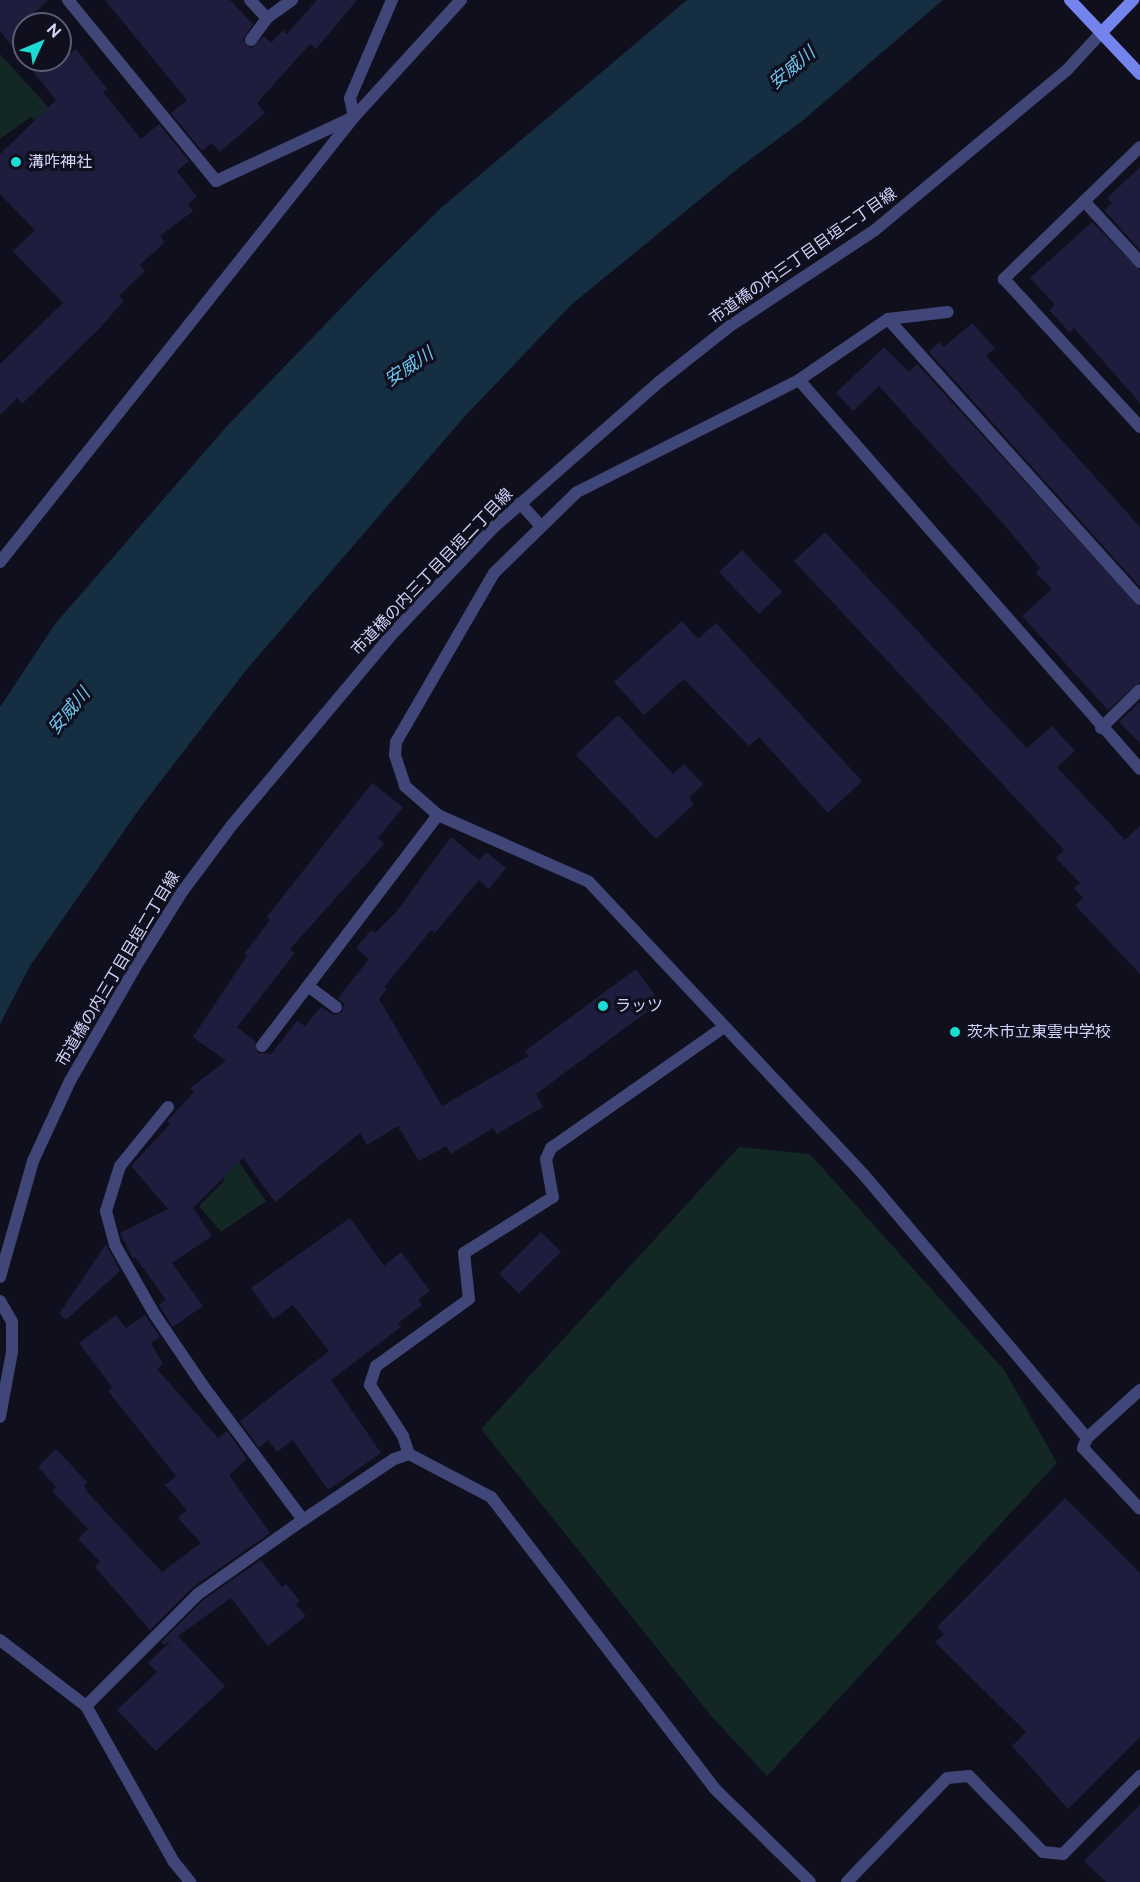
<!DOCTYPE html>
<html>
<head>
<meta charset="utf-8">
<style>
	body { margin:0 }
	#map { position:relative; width:1140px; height:1882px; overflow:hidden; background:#0f0f1e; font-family:Raleway,"Noto Sans JP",sans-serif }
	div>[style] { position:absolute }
	.green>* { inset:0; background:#132724 }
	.water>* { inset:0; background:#152e42 }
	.building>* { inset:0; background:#1f1d3d; transform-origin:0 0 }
	.street>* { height:12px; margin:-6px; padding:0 6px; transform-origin:6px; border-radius:6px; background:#404677 }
	.secondary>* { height:12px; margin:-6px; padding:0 6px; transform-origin:6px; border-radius:6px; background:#7584ed }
	.dots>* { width:16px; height:16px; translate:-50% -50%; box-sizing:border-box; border:3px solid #0f0f1e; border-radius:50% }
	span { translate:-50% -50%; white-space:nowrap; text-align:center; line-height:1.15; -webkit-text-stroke:6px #0f0f1e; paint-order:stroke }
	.poi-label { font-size:16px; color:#d2d3f9 }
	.left { translate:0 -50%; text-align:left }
	.street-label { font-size:16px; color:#d2d3f9 }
	.water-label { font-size:18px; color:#6dc4ec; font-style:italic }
	.north { position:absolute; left:12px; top:12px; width:60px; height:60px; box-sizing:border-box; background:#0f0f1e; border:2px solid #5d5d76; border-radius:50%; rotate:46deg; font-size:16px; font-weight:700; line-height:24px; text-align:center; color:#d2d3f9 }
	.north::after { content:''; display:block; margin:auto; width:21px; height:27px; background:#1cdbd2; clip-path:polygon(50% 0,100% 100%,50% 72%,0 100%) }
</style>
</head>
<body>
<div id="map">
	<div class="green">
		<i style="clip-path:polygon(0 54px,123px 189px,85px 169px,31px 117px,0 139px)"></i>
		<i style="clip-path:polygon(739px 1147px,810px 1154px,1005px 1371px,1057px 1463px,767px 1776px,713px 1718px,481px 1429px)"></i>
		<i style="clip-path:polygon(229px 1148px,266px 1201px,221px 1232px,199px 1206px,223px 1182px)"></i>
	</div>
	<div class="water">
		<i style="clip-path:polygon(687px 0,943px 0,801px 122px,736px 170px,571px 305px,465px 416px,247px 669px,140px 808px,30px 966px,0 1024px,0 707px,55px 624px,228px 425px,374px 274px,442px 207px)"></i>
	</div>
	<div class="building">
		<i style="clip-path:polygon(0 0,48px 0,34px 13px,43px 24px,24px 24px,24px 60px,60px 60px,60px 46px,70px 54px,76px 49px,107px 89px,103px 92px,141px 139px,159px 124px,189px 161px,177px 171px,197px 197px,188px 204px,193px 211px,160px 236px,165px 242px,140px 265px,145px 271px,119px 296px,124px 300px,101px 327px,22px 404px,17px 398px,0 415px,0 364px,63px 303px,13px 251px,35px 230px,0 194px,0 154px,56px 100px,0 31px)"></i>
		<i style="clip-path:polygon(105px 0,230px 0,253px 24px,243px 40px,251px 48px,264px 36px,271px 43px,283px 30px,287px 34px,317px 0,357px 0,316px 49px,310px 44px,257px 103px,265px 113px,220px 152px,212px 143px,202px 151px,171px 113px,187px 100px)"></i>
		<i style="clip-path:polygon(1140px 167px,1140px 250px,1104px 210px,1112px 203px,1107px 198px)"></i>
		<i style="clip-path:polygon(1092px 222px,1140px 270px,1140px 403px,1074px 328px,1070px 333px,1049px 310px,1055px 305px,1030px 278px)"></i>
		<i style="clip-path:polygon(972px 323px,995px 348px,986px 356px,1140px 527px,1140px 587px,929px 352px,939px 342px,944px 347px)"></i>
		<i style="clip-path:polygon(884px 347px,909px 372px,917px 364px,1140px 607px,1140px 682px,1108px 710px,1022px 616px,1052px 589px,1036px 573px,1040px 568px,1008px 529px,879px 386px,853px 411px,836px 393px)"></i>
		<i style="clip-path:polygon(825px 532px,1027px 748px,1052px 726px,1075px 751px,1057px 767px,1125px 840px,1140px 826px,1140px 974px,1075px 905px,1083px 898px,1074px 888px,1080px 883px,1056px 858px,1064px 850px,794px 561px)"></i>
		<i style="left:742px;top:550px;width:58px;height:32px;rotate:46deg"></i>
		<i style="clip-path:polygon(682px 621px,698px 639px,716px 623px,862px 781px,828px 813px,759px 737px,749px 746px,684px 679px,644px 715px,614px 682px)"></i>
		<i style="clip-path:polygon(1140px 702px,1140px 743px,1119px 722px)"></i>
		<i style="clip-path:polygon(618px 715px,673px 774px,684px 764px,703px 784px,689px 798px,694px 804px,656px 839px,576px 755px)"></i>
		<i style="clip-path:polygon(372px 783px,403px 807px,378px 838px,384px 844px,290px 949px,295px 953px,237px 1027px,255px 1041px,258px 1053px,271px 1054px,297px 1021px,305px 1026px,321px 1007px,334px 1015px,342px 1012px,344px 1004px,338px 998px,369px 959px,356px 948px,371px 930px,375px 933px,397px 911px,451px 837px,479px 860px,486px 852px,506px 868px,489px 889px,479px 880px,435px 933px,431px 930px,384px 987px,387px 989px,379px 999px,442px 1106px,529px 1056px,525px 1051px,636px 969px,660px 1002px,536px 1094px,543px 1107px,497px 1134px,493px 1128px,451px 1154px,446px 1146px,419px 1161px,398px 1126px,367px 1145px,360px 1133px,275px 1202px,243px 1158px,193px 1208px,212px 1236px,172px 1263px,203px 1306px,173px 1327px,159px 1305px,166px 1300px,135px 1257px,133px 1259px,120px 1233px,168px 1209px,131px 1166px,170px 1124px,167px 1121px,194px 1092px,190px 1088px,226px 1061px,193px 1037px,247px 956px,244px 954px,270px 920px,267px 917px)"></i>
		<i style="clip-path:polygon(350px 1218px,384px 1266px,401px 1252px,430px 1291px,418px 1300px,422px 1305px,398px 1323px,401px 1327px,331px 1380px,381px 1453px,328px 1490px,293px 1440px,277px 1452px,268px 1440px,259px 1448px,240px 1421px,329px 1351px,293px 1305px,273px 1319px,251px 1288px)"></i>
		<i style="left:541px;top:1232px;width:28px;height:59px;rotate:45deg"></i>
		<i style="clip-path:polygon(106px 1244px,120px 1271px,66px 1320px,59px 1314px)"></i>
		<i style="clip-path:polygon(116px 1315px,126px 1328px,145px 1315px,160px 1337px,151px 1343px,163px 1364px,157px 1369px,218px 1438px,227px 1431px,247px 1459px,229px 1475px,270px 1533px,193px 1587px,150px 1630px,95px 1567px,100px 1562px,78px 1539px,88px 1529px,52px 1491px,56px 1487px,38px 1467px,56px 1449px,87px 1482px,84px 1485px,88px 1493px,162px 1572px,201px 1543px,178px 1518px,187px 1510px,165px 1485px,176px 1476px,108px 1391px,112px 1387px,79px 1343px)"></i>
		<i style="clip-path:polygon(1065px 1498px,1140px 1573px,1140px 1737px,1068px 1809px,1012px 1746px,1026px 1732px,935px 1642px,944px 1634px,937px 1627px)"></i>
		<i style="clip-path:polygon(261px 1560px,282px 1587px,286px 1584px,300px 1601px,296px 1605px,306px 1616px,268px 1646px,231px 1598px,178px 1636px,225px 1686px,156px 1751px,117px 1710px,157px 1672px,148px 1663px,172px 1640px,164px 1645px,161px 1642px,203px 1600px)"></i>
		<i style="clip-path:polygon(1140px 1805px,1140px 1882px,1106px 1882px,1084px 1861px)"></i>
	</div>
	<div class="street">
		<i style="left:68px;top:0;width:234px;rotate:50.7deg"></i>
		<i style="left:216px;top:181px;width:152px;rotate:-24.9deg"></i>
		<i style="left:354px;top:117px;width:19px;rotate:-102deg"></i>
		<i style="left:350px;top:98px;width:107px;rotate:-66.8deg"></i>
		<i style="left:250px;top:0;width:25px;rotate:47deg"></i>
		<i style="left:251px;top:40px;width:27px;rotate:-54deg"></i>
		<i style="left:267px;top:18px;width:31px;rotate:-36deg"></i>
		<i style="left:1140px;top:147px;width:190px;rotate:135.9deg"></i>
		<i style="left:1004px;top:279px;width:201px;rotate:47.4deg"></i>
		<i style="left:1084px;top:201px;width:83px;rotate:47.4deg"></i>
		<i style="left:888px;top:319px;width:60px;rotate:-6.7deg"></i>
		<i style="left:799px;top:380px;width:517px;rotate:48.76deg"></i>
		<i style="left:520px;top:503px;width:31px;rotate:48deg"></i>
		<i style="left:0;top:562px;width:569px;rotate:-51.5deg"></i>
		<i style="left:354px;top:117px;width:159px;rotate:-47.6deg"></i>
		<i style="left:1140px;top:599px;width:377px;rotate:-132deg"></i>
		<i style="left:888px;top:319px;width:108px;rotate:145.6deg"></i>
		<i style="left:799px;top:380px;width:249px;rotate:153.2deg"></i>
		<i style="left:577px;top:492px;width:116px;rotate:135.7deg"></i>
		<i style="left:494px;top:573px;width:195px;rotate:120.1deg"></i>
		<i style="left:396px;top:742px;width:13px;rotate:94deg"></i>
		<i style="left:395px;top:755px;width:33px;rotate:72deg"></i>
		<i style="left:405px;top:786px;width:44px;rotate:41.3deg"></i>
		<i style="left:438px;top:815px;width:165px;rotate:23.9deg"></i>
		<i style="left:589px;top:882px;width:402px;rotate:46.8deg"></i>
		<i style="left:864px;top:1175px;width:345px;rotate:49.7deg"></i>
		<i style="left:1087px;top:1438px;width:72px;rotate:-42.2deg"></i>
		<i style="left:1101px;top:728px;width:54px;rotate:-44.3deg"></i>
		<i style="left:308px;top:986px;width:35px;rotate:37deg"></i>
		<i style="left:724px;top:1027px;width:211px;rotate:145deg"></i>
		<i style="left:551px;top:1148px;width:12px;rotate:114deg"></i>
		<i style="left:546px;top:1159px;width:39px;rotate:80deg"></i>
		<i style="left:553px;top:1197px;width:105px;rotate:147.8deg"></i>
		<i style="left:464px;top:1253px;width:46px;rotate:83.8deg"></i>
		<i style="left:469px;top:1299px;width:115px;rotate:144.2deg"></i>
		<i style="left:376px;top:1366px;width:20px;rotate:108deg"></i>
		<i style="left:370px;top:1385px;width:61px;rotate:57.1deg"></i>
		<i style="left:403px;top:1436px;width:19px;rotate:72deg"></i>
		<i style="left:409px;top:1454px;width:93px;rotate:27.7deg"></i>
		<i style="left:491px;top:1497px;width:367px;rotate:52.5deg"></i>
		<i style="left:714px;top:1788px;width:134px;rotate:44.4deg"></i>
		<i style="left:262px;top:1046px;width:290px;rotate:-52.7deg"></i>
		<i style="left:168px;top:1107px;width:76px;rotate:129.1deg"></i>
		<i style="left:120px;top:1166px;width:47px;rotate:107.3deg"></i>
		<i style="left:106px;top:1211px;width:35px;rotate:75deg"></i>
		<i style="left:115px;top:1245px;width:81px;rotate:60.3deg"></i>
		<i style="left:155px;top:1315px;width:87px;rotate:55.8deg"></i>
		<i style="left:204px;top:1387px;width:166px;rotate:53.3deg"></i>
		<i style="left:0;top:1277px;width:121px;rotate:-74.1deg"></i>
		<i style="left:33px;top:1161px;width:88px;rotate:-65.2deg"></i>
		<i style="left:70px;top:1081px;width:138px;rotate:-60.1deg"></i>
		<i style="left:139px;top:961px;width:81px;rotate:-58.1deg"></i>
		<i style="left:182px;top:892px;width:84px;rotate:-53.3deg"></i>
		<i style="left:232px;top:825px;width:253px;rotate:-50deg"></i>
		<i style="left:395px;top:631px;width:144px;rotate:-46.4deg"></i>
		<i style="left:494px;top:527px;width:220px;rotate:-41.3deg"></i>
		<i style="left:659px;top:382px;width:90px;rotate:-38.3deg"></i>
		<i style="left:730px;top:326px;width:174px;rotate:-33.5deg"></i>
		<i style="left:875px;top:230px;width:250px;rotate:-39.8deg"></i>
		<i style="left:1067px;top:70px;width:52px;rotate:-47.4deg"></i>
		<i style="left:0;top:1301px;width:24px;rotate:60deg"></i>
		<i style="left:12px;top:1322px;width:30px;rotate:90deg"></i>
		<i style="left:12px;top:1352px;width:66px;rotate:100.5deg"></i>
		<i style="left:1087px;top:1438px;width:11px;rotate:112deg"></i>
		<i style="left:1083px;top:1448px;width:83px;rotate:46.9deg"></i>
		<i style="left:0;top:1640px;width:108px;rotate:37.5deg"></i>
		<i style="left:86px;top:1706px;width:179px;rotate:60.6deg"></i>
		<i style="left:174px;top:1862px;width:26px;rotate:51deg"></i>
		<i style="left:86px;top:1706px;width:158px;rotate:-45deg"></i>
		<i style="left:198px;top:1594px;width:128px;rotate:-35.2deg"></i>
		<i style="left:303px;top:1520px;width:110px;rotate:-33.8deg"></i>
		<i style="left:394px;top:1459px;width:16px;rotate:-18deg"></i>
		<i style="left:847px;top:1882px;width:144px;rotate:-46.1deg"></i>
		<i style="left:947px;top:1778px;width:22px;rotate:-5deg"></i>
		<i style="left:969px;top:1776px;width:106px;rotate:45.8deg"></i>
		<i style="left:1043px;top:1852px;width:20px;rotate:6deg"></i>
		<i style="left:1063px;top:1854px;width:110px;rotate:-45.4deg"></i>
	</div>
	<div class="secondary">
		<i style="left:1070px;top:0;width:102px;rotate:46.6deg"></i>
		<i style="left:1102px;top:32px;width:45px;rotate:-45.9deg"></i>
	</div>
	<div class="dots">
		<i style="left:16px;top:162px;background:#1cdbd2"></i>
		<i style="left:603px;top:1006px;background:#1cdbd2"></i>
		<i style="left:955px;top:1032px;background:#1cdbd2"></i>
	</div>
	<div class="poi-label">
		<span class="left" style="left:28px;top:162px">溝咋神社</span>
		<span class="left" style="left:615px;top:1006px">ラッツ</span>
		<span class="left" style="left:967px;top:1032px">茨木市立東雲中学校</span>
	</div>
	<div class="street-label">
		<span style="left:803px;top:256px;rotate:-35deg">市道橋の内三丁目目垣二丁目線</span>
		<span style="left:432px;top:572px;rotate:-46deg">市道橋の内三丁目目垣二丁目線</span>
		<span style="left:118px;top:969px;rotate:-59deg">市道橋の内三丁目目垣二丁目線</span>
	</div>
	<div class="water-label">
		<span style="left:792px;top:68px;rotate:-40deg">安威川</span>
		<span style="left:409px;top:367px;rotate:-34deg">安威川</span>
		<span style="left:69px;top:711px;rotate:-50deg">安威川</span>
	</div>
	<div class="north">N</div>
</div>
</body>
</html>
